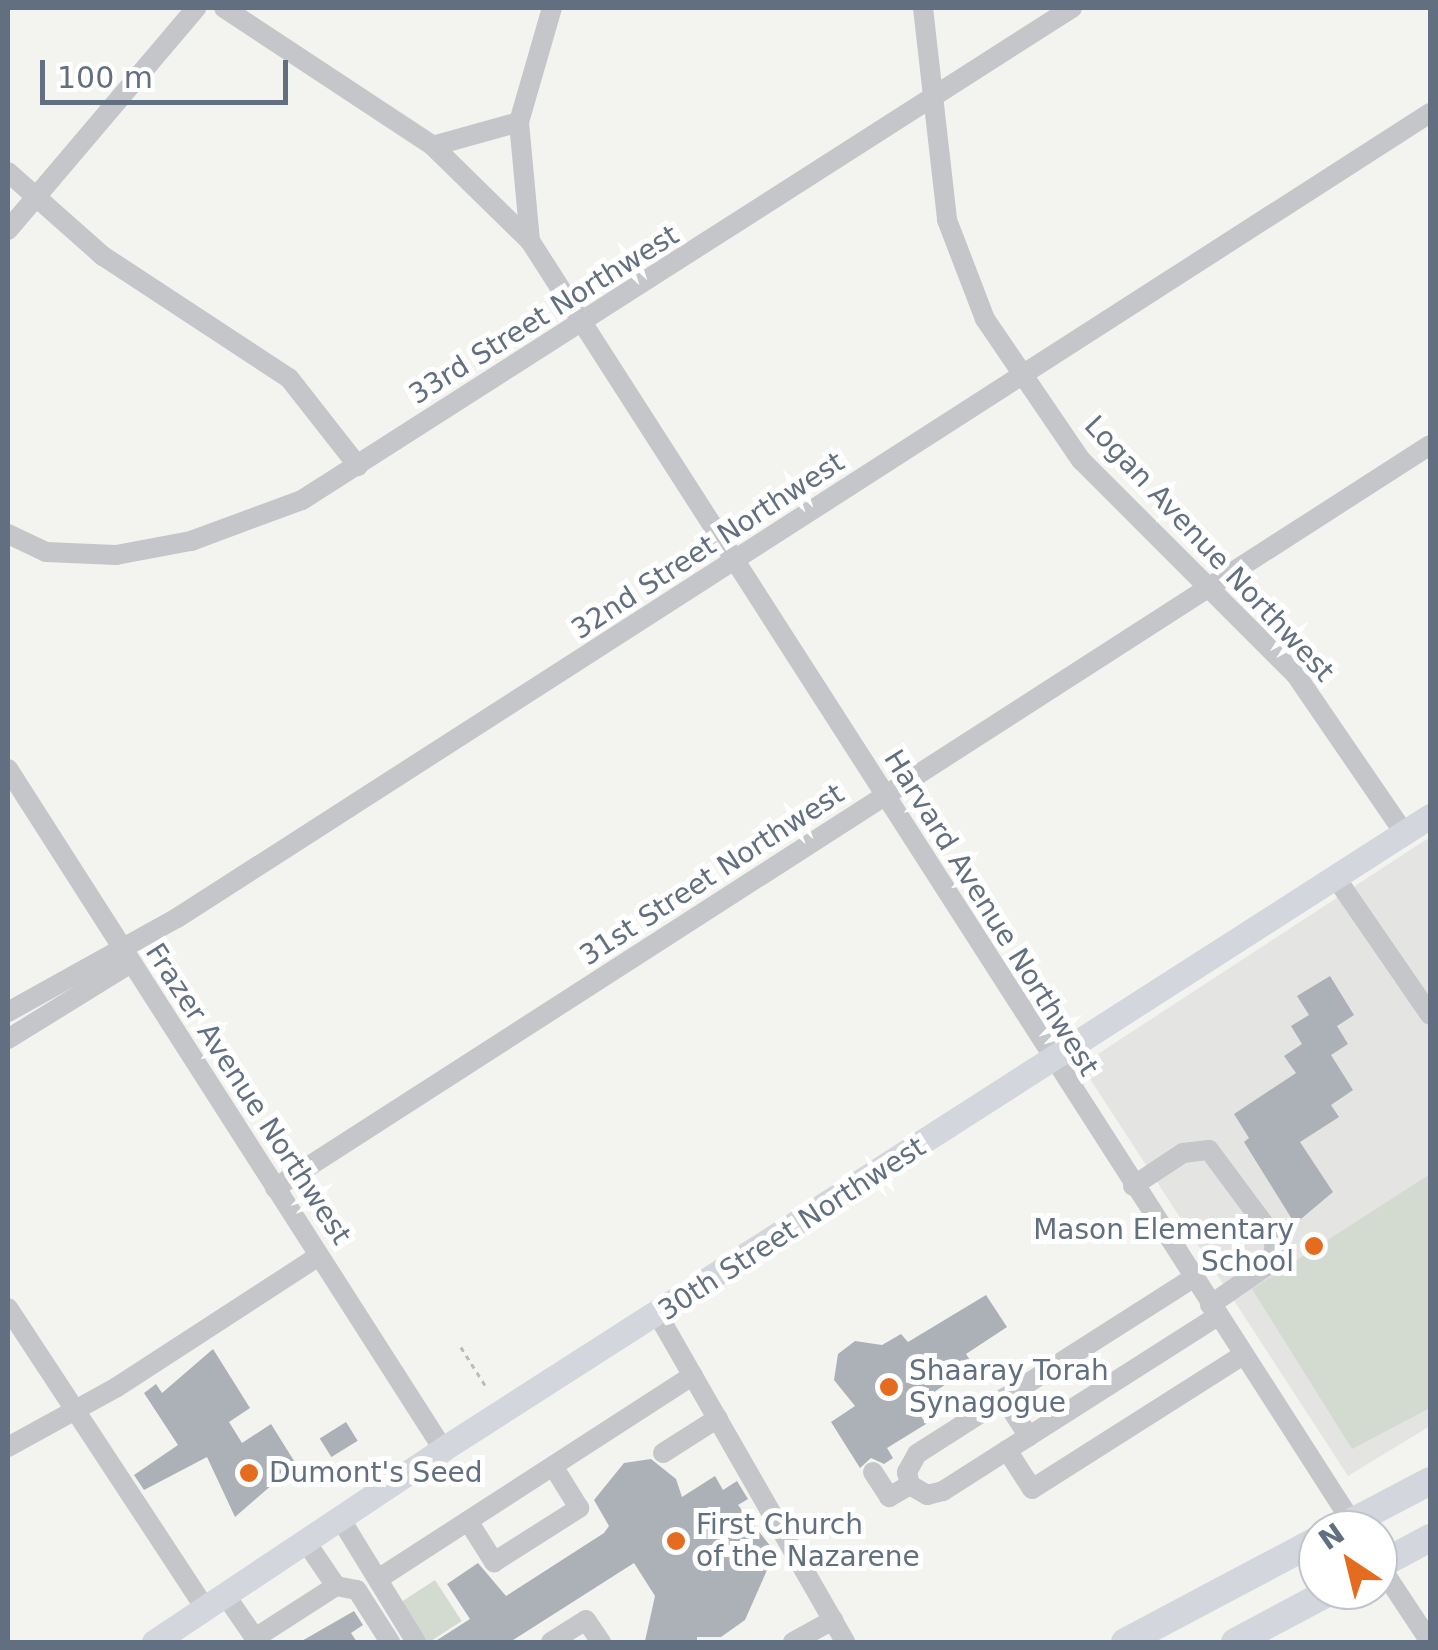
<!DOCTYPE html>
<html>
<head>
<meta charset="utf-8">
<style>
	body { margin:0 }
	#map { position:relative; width:1438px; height:1650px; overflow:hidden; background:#f3f4f0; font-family:"DejaVu Sans",sans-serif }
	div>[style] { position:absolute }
	.built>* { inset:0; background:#e4e4e3 }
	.green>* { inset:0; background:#d3dbd1; transform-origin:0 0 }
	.building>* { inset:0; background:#acb1b8; transform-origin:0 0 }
	.path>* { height:2.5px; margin-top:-1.25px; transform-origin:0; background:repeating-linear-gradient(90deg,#bbbcbf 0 5px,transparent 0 10px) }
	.minor>* { height:20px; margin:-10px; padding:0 10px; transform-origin:10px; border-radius:10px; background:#c4c6ca }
	.major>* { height:25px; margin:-12.5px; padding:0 12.5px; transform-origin:12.5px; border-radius:12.5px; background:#d3d6dc }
	.highway>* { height:28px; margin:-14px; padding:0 14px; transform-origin:14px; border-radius:14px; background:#d3d6dc }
	.dots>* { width:28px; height:28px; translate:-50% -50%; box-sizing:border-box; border:5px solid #fff; border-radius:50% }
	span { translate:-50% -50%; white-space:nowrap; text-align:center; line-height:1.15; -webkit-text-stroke:10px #fff; paint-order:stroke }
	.street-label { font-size:28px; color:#626f81 }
	.poi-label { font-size:28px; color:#626f81 }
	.right { translate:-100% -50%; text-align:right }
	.left { translate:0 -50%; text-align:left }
	.frame { position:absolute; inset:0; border:10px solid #626f81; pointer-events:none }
	.north { position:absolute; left:1298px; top:1510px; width:100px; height:100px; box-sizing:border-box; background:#fff; border:2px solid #c0c5cd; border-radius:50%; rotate:325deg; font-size:28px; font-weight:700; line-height:40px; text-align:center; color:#626f81 }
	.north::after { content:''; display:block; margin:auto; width:35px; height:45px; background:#e56c1f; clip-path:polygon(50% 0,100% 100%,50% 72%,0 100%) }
	.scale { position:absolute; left:40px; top:60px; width:248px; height:45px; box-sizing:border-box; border:5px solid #626f81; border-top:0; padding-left:12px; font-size:30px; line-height:35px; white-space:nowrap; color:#626f81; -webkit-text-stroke:8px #fff; paint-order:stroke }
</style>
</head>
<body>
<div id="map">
	<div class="built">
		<i style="clip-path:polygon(1430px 837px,1430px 1426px,1348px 1476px,1081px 1065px)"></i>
	</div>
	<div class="green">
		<i style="clip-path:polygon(1430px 1174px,1430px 1408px,1352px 1449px,1252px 1289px)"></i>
		<i style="left:435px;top:1580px;width:49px;height:43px;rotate:57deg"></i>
	</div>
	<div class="building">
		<i style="clip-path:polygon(1330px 976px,1354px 1015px,1337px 1026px,1348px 1044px,1331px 1055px,1353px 1090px,1331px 1105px,1339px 1117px,1300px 1142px,1333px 1192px,1295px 1224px,1244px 1142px,1249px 1138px,1234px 1114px,1296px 1073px,1284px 1056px,1302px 1044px,1291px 1026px,1309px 1015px,1297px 996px)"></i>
		<i style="clip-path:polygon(986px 1295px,1007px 1327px,966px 1354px,974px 1366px,914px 1405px,926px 1424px,887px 1448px,893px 1458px,884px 1464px,871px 1458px,860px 1468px,831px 1422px,855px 1406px,834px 1380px,838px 1354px,855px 1341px,882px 1345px,901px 1334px,908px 1342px)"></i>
		<i style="clip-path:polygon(213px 1349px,250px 1408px,229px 1422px,242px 1443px,271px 1424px,296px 1464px,235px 1517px,207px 1457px,144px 1490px,134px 1475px,178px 1445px,144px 1393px,156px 1384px,162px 1393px)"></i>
		<i style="left:346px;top:1422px;width:22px;height:31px;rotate:58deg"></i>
		<i style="clip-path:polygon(651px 1459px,676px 1479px,682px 1497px,715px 1476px,723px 1490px,737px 1481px,748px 1499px,738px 1505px,775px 1552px,745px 1620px,721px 1637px,697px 1637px,697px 1642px,645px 1641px,655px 1596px,634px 1563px,510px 1642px,434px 1642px,470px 1619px,447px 1584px,478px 1563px,506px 1596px,604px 1533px,609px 1526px,594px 1500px,624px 1463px)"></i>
		<i style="clip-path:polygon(354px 1611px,363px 1625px,351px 1633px,357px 1642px,300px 1642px)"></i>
	</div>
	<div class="path">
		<i style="left:461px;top:1347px;width:49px;rotate:57.6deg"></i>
	</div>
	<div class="minor">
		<i style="left:224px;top:8px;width:250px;rotate:33.4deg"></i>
		<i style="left:433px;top:146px;width:136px;rotate:44.4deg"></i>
		<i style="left:530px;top:241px;width:1531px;rotate:57.32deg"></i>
		<i style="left:923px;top:8px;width:213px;rotate:83.5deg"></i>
		<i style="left:947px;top:220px;width:106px;rotate:69deg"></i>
		<i style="left:985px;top:319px;width:171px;rotate:55.8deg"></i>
		<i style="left:1081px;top:460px;width:304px;rotate:45deg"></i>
		<i style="left:1296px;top:675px;width:191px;rotate:55.6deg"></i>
		<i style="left:433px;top:146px;width:89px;rotate:-15.6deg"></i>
		<i style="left:8px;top:172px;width:127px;rotate:41.5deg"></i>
		<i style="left:103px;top:256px;width:222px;rotate:33.3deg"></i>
		<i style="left:289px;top:378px;width:112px;rotate:51.9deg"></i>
		<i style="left:8px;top:230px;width:291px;rotate:-49.7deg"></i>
		<i style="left:530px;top:241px;width:120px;rotate:-95.3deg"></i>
		<i style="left:519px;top:122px;width:119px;rotate:-73.9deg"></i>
		<i style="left:8px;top:534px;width:42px;rotate:25.3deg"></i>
		<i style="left:46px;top:552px;width:70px;rotate:2.5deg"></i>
		<i style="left:116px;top:555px;width:76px;rotate:-10.6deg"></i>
		<i style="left:191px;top:541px;width:118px;rotate:-20.3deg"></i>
		<i style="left:302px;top:500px;width:914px;rotate:-32.58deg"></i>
		<i style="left:8px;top:769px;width:807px;rotate:57.39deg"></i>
		<i style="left:1336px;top:878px;width:166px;rotate:55.5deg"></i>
		<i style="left:8px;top:1012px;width:193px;rotate:-29.1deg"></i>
		<i style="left:177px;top:918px;width:1489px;rotate:-32.72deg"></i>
		<i style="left:8px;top:1039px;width:145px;rotate:-31.7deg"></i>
		<i style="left:1133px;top:1186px;width:60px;rotate:-33.4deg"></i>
		<i style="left:1183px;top:1153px;width:26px;rotate:-7deg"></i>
		<i style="left:1209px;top:1150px;width:102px;rotate:53.4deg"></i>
		<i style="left:1270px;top:1232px;width:14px;rotate:69deg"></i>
		<i style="left:1275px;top:1245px;width:18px;rotate:103deg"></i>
		<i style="left:1271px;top:1263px;width:74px;rotate:145.5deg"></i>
		<i style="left:275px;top:1188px;width:1373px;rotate:-32.75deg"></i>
		<i style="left:1193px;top:1278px;width:327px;rotate:147.5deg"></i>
		<i style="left:917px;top:1454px;width:21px;rotate:119deg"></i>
		<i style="left:907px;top:1472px;width:13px;rotate:77deg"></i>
		<i style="left:910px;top:1485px;width:20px;rotate:30deg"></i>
		<i style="left:927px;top:1495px;width:16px;rotate:-14deg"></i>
		<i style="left:943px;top:1491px;width:326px;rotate:-32.5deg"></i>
		<i style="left:8px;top:1308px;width:360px;rotate:56.7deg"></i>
		<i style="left:658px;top:1315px;width:377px;rotate:60.2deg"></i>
		<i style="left:1004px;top:1398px;width:46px;rotate:57.3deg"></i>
		<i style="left:8px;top:1447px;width:124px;rotate:-28.8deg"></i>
		<i style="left:117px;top:1387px;width:241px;rotate:-33deg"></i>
		<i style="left:1007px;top:1450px;width:46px;rotate:57.3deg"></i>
		<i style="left:1032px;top:1489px;width:250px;rotate:-32.4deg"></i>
		<i style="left:663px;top:1453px;width:65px;rotate:-32.5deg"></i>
		<i style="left:873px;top:1472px;width:30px;rotate:57deg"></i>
		<i style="left:889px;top:1497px;width:24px;rotate:-30deg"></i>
		<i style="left:340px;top:1518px;width:145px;rotate:58.5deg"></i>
		<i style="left:468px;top:1521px;width:49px;rotate:57.6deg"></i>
		<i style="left:494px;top:1562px;width:101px;rotate:-32.4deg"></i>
		<i style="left:579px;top:1508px;width:49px;rotate:-121.8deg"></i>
		<i style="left:306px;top:1542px;width:53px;rotate:55.7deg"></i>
		<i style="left:1378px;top:1563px;width:95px;rotate:56.6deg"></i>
		<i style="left:378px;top:1579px;width:375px;rotate:-32.9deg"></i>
		<i style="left:226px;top:1596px;width:51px;rotate:55.4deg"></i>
		<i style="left:255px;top:1638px;width:96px;rotate:-32.7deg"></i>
		<i style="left:336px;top:1586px;width:21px;rotate:11deg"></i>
		<i style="left:357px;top:1590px;width:62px;rotate:57.6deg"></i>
		<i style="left:551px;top:1642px;width:41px;rotate:-32.2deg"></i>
		<i style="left:586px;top:1620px;width:27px;rotate:56deg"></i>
		<i style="left:793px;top:1642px;width:46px;rotate:-28.8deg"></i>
	</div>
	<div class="major">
		<i style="left:154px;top:1642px;width:348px;rotate:-33.7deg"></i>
		<i style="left:443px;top:1449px;width:1173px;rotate:-32.67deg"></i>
	</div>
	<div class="highway">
		<i style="left:1337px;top:1530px;width:105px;rotate:-27.8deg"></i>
		<i style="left:1378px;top:1566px;width:59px;rotate:-28.3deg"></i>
		<i style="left:1125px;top:1642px;width:218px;rotate:-27.9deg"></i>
		<i style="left:1235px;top:1642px;width:111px;rotate:-28deg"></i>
	</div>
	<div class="dots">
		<i style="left:1314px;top:1246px;background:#e56c1f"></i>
		<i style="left:889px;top:1387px;background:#e56c1f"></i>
		<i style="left:249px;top:1473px;background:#e56c1f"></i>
		<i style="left:676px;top:1541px;background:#e56c1f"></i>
	</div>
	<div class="street-label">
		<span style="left:544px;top:315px;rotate:-32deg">33rd Street Northwest</span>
		<span style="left:708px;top:546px;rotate:-33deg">32nd Street Northwest</span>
		<span style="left:1209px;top:549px;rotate:47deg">Logan Avenue Northwest</span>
		<span style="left:712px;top:875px;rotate:-33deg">31st Street Northwest</span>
		<span style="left:991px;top:913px;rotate:58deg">Harvard Avenue Northwest</span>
		<span style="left:248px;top:1094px;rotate:57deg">Frazer Avenue Northwest</span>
		<span style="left:792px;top:1229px;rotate:-33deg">30th Street Northwest</span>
	</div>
	<div class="poi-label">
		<span class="right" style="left:1294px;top:1246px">Mason Elementary<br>School</span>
		<span class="left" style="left:909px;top:1387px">Shaaray Torah<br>Synagogue</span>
		<span class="left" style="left:269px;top:1473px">Dumont's Seed</span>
		<span class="left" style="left:696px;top:1541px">First Church<br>of the Nazarene</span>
	</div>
	<div class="frame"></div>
	<div class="north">N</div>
	<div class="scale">100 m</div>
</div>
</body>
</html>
